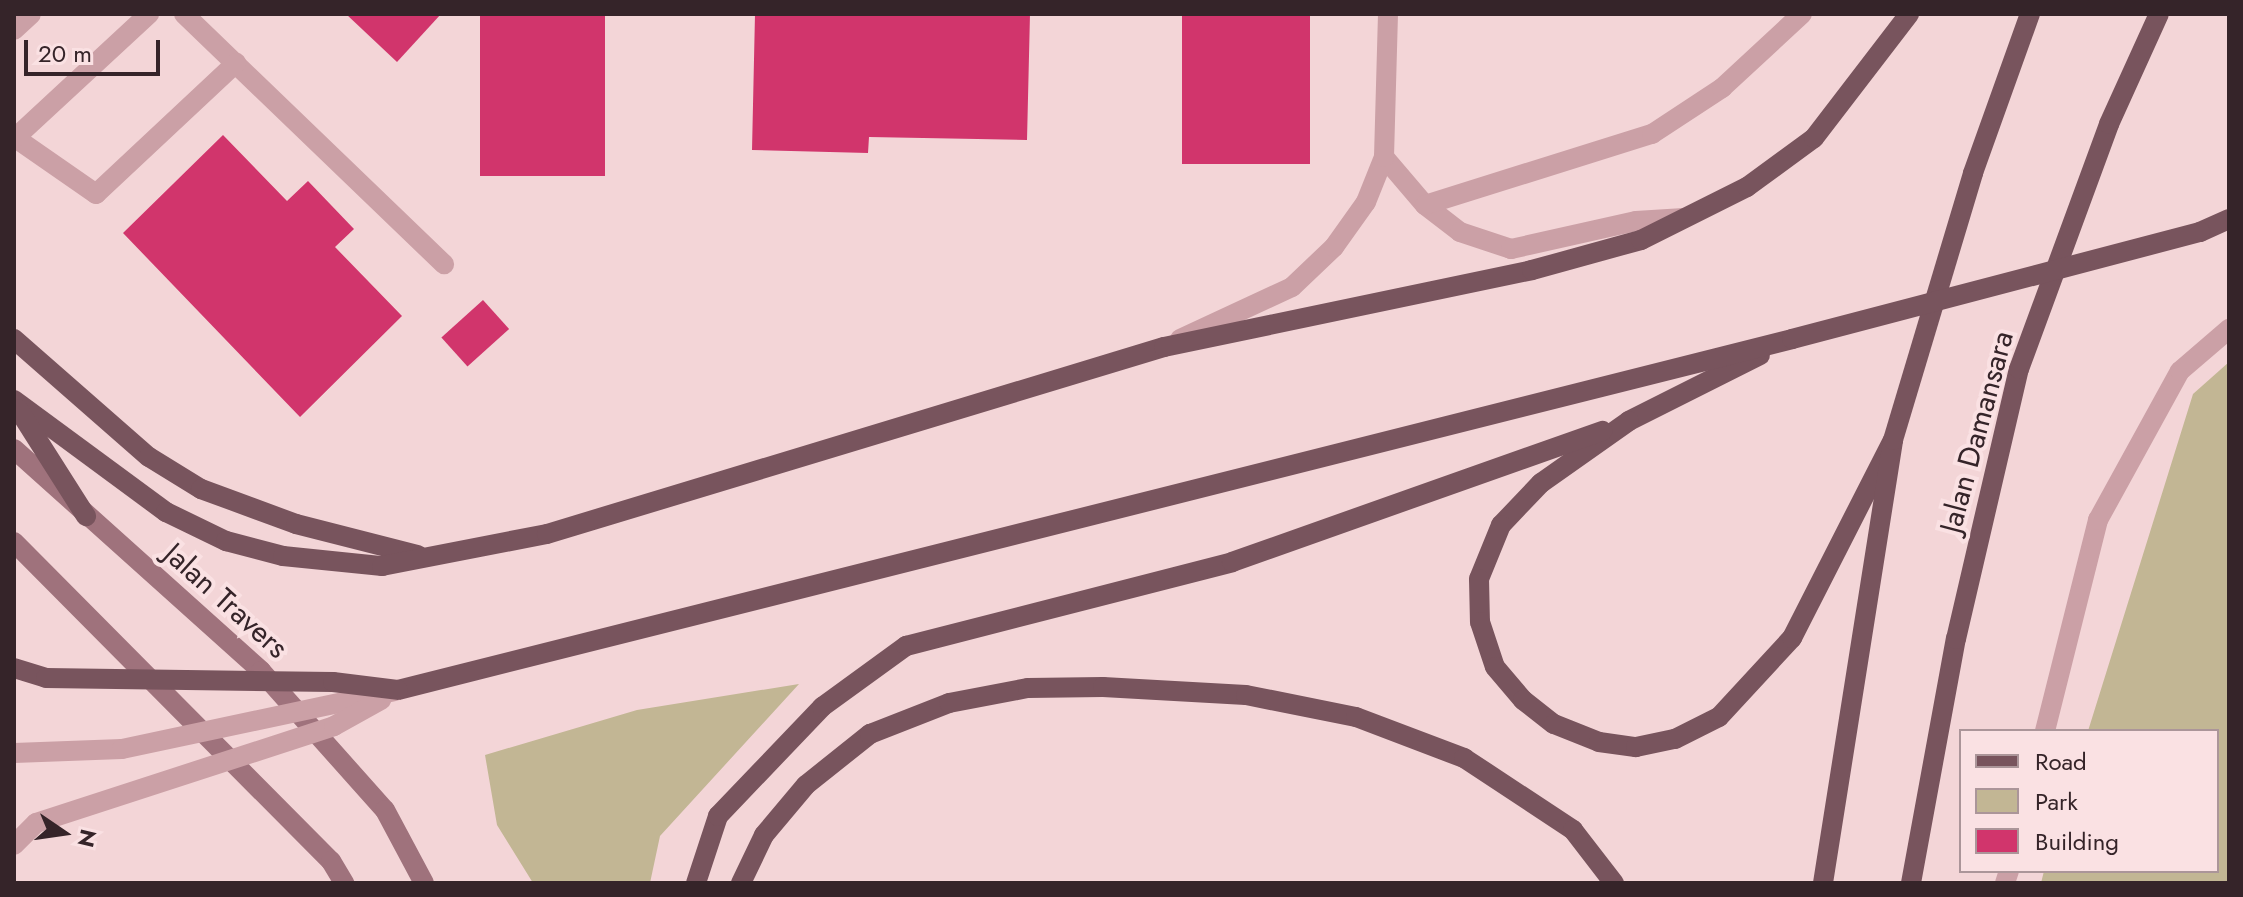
<!DOCTYPE html>
<html>
<head>
<meta charset="utf-8">
<style>
	body { margin:0 }
	#map { position:relative; width:2243px; height:897px; overflow:hidden; background:#f3d5d7; font-family:Jost,sans-serif }
	div>[style] { position:absolute }
	.green>* { inset:0; background:#c2b694 }
	.building>* { inset:0; background:#d1356c; transform-origin:0 0 }
	.service>* { height:20px; margin:-10px; padding:0 10px; transform-origin:10px; border-radius:10px; background:#cba0a6 }
	.minor>* { height:20px; margin:-10px; padding:0 10px; transform-origin:10px; border-radius:10px; background:#cba0a6 }
	.tertiary>* { height:20px; margin:-10px; padding:0 10px; transform-origin:10px; border-radius:10px; background:#cba0a6 }
	.secondary>* { height:20px; margin:-10px; padding:0 10px; transform-origin:10px; border-radius:10px; background:#9f727c }
	.primary>* { height:20px; margin:-10px; padding:0 10px; transform-origin:10px; border-radius:10px; background:#78545d }
	.tertiary-bridge>* { height:20px; margin:-10px; padding:0 10px; transform-origin:10px; border-radius:10px; background:#cba0a6 }
	.primary-bridge>* { height:20px; margin:-10px; padding:0 10px; transform-origin:10px; border-radius:10px; background:#78545d }
	span { translate:-50% -50%; white-space:nowrap; text-align:center; line-height:1.15; -webkit-text-stroke:8px #fae1e3; paint-order:stroke }
	.street-label { font-size:30px; color:#352429 }
	.frame { position:absolute; inset:0; border:16px solid #352429; pointer-events:none }
	.legend { position:absolute; left:1959px; top:729px; width:260px; height:144px; box-sizing:border-box; background:#fae1e3; border:2px solid #ab9599; margin:0; padding:10px 14px; list-style:none; font-size:24px; color:#352429 }
	.legend li { display:flex; align-items:center; gap:16px; height:40px }
	.legend b { width:40px; border:2px solid #ab9599 }
	.north { position:absolute; left:24px; top:793px; width:80px; height:80px; -webkit-text-stroke:6px #fae1e3; paint-order:stroke; rotate:103deg; font-size:22px; font-weight:700; line-height:32px; text-align:center; color:#352429 }
	.north::after { content:''; display:block; margin:auto; width:28px; height:36px; background:#352429; clip-path:polygon(50% 0,100% 100%,50% 72%,0 100%) }
	.scale { position:absolute; left:24px; top:40px; width:136px; height:36px; box-sizing:border-box; border:4px solid #352429; border-top:0; padding-left:10px; font-size:24px; line-height:28px; white-space:nowrap; color:#352429; -webkit-text-stroke:6px #fae1e3; paint-order:stroke }
</style>
</head>
<body>
<div id="map">
	<div class="green">
		<i style="clip-path:polygon(2229px 362px,2229px 883px,2041px 883px,2044px 871px,2217px 871px,2217px 731px,2088px 731px,2193px 394px)"></i>
		<i style="clip-path:polygon(799px 684px,660px 836px,650px 883px,533px 883px,497px 825px,485px 755px,637px 710px)"></i>
	</div>
	<div class="building">
		<i style="clip-path:polygon(346px 14px,441px 14px,397px 62px)"></i>
		<i style="left:480px;top:14px;width:125px;height:162px"></i>
		<i style="clip-path:polygon(755px 14px,1030px 14px,1027px 140px,869px 137px,868px 153px,752px 150px)"></i>
		<i style="left:1182px;top:14px;width:128px;height:150px"></i>
		<i style="clip-path:polygon(223px 135px,287px 201px,308px 181px,354px 229px,335px 247px,402px 316px,300px 417px,123px 233px)"></i>
		<i style="left:483px;top:300px;width:39px;height:56px;rotate:48deg"></i>
	</div>
	<div class="service">
		<i style="left:184px;top:14px;width:361px;rotate:43.9deg"></i>
		<i style="left:14px;top:30px;width:23px;rotate:-43deg"></i>
		<i style="left:14px;top:137px;width:100px;rotate:34.8deg"></i>
		<i style="left:96px;top:194px;width:192px;rotate:-43.1deg"></i>
		<i style="left:15px;top:138px;width:183px;rotate:-42.8deg"></i>
	</div>
	<div class="minor">
		<i style="left:1384px;top:157px;width:63px;rotate:49.5deg"></i>
		<i style="left:1425px;top:205px;width:44px;rotate:37.6deg"></i>
		<i style="left:1460px;top:232px;width:54px;rotate:18.4deg"></i>
		<i style="left:1511px;top:249px;width:128px;rotate:-12.6deg"></i>
		<i style="left:1636px;top:221px;width:48px;rotate:-3.6deg"></i>
		<i style="left:1425px;top:205px;width:238px;rotate:-17.4deg"></i>
		<i style="left:1652px;top:134px;width:84px;rotate:-33.3deg"></i>
		<i style="left:1722px;top:88px;width:109px;rotate:-42.8deg"></i>
		<i style="left:1180px;top:339px;width:123px;rotate:-24.9deg"></i>
		<i style="left:1292px;top:287px;width:58px;rotate:-43.6deg"></i>
		<i style="left:1334px;top:247px;width:55px;rotate:-54.6deg"></i>
		<i style="left:1366px;top:202px;width:48px;rotate:-68.2deg"></i>
		<i style="left:1384px;top:157px;width:143px;rotate:-88.4deg"></i>
		<i style="left:2045px;top:731px;width:218px;rotate:-75.9deg"></i>
		<i style="left:2098px;top:520px;width:170px;rotate:-61.2deg"></i>
		<i style="left:2180px;top:371px;width:65px;rotate:-40.6deg"></i>
		<i style="left:2005px;top:883px;width:13px;rotate:-72deg"></i>
	</div>
	<div class="tertiary">
		<i style="left:14px;top:845px;width:31px;rotate:-45deg"></i>
	</div>
	<div class="secondary">
		<i style="left:14px;top:449px;width:332px;rotate:41.9deg"></i>
		<i style="left:261px;top:671px;width:186px;rotate:48.3deg"></i>
		<i style="left:385px;top:810px;width:83px;rotate:61.9deg"></i>
		<i style="left:14px;top:542px;width:450px;rotate:45.2deg"></i>
		<i style="left:331px;top:861px;width:26px;rotate:59deg"></i>
	</div>
	<div class="primary">
		<i style="left:2200px;top:232px;width:32px;rotate:-24deg"></i>
		<i style="left:14px;top:339px;width:179px;rotate:41.2deg"></i>
		<i style="left:149px;top:457px;width:61px;rotate:31.6deg"></i>
		<i style="left:201px;top:489px;width:101px;rotate:20.2deg"></i>
		<i style="left:296px;top:524px;width:126px;rotate:14.3deg"></i>
		<i style="left:1760px;top:355px;width:147px;rotate:153.3deg"></i>
		<i style="left:1629px;top:421px;width:108px;rotate:144.8deg"></i>
		<i style="left:1541px;top:483px;width:58px;rotate:133.6deg"></i>
		<i style="left:1501px;top:525px;width:58px;rotate:112.2deg"></i>
		<i style="left:1479px;top:579px;width:43px;rotate:88.7deg"></i>
		<i style="left:1480px;top:622px;width:47px;rotate:71.6deg"></i>
		<i style="left:1495px;top:667px;width:43px;rotate:49.7deg"></i>
		<i style="left:1523px;top:700px;width:39px;rotate:38deg"></i>
		<i style="left:1554px;top:724px;width:48px;rotate:21.8deg"></i>
		<i style="left:1599px;top:742px;width:37px;rotate:8deg"></i>
		<i style="left:1636px;top:747px;width:40px;rotate:-12deg"></i>
		<i style="left:1675px;top:739px;width:49px;rotate:-26.6deg"></i>
		<i style="left:1719px;top:717px;width:108px;rotate:-47.3deg"></i>
		<i style="left:1792px;top:638px;width:222px;rotate:-63deg"></i>
		<i style="left:14px;top:400px;width:189px;rotate:36.4deg"></i>
		<i style="left:166px;top:512px;width:67px;rotate:25.8deg"></i>
		<i style="left:226px;top:541px;width:59px;rotate:14.7deg"></i>
		<i style="left:283px;top:556px;width:100px;rotate:5.8deg"></i>
		<i style="left:382px;top:566px;width:168px;rotate:-11deg"></i>
		<i style="left:547px;top:534px;width:645px;rotate:-16.86deg"></i>
		<i style="left:1164px;top:347px;width:376px;rotate:-11.8deg"></i>
		<i style="left:1532px;top:270px;width:113px;rotate:-15.4deg"></i>
		<i style="left:1641px;top:240px;width:119px;rotate:-26.6deg"></i>
		<i style="left:1747px;top:187px;width:83px;rotate:-36.2deg"></i>
		<i style="left:1814px;top:138px;width:156px;rotate:-52.5deg"></i>
		<i style="left:18px;top:409px;width:127px;rotate:57.6deg"></i>
		<i style="left:398px;top:690px;width:1438px;rotate:-14.13deg"></i>
		<i style="left:696px;top:883px;width:71px;rotate:-71.8deg"></i>
		<i style="left:718px;top:816px;width:151px;rotate:-46.3deg"></i>
		<i style="left:822px;top:707px;width:104px;rotate:-36deg"></i>
		<i style="left:906px;top:646px;width:337px;rotate:-14.4deg"></i>
		<i style="left:1232px;top:562px;width:393px;rotate:-19.5deg"></i>
		<i style="left:741px;top:883px;width:53px;rotate:-64.4deg"></i>
		<i style="left:764px;top:835px;width:65px;rotate:-50deg"></i>
		<i style="left:806px;top:785px;width:82px;rotate:-38.6deg"></i>
		<i style="left:870px;top:734px;width:85px;rotate:-21.4deg"></i>
		<i style="left:949px;top:703px;width:80px;rotate:-10.8deg"></i>
		<i style="left:1028px;top:688px;width:75px;rotate:-0.8deg"></i>
		<i style="left:1103px;top:687px;width:143px;rotate:3.2deg"></i>
		<i style="left:1246px;top:695px;width:112px;rotate:11.3deg"></i>
		<i style="left:1356px;top:717px;width:116px;rotate:20.8deg"></i>
		<i style="left:1464px;top:758px;width:131px;rotate:33.4deg"></i>
		<i style="left:1573px;top:830px;width:67px;rotate:52.3deg"></i>
		<i style="left:1823px;top:883px;width:448px;rotate:-81deg"></i>
		<i style="left:1893px;top:440px;width:279px;rotate:-73.3deg"></i>
		<i style="left:1973px;top:173px;width:169px;rotate:-70.3deg"></i>
		<i style="left:1911px;top:883px;width:248px;rotate:-79.6deg"></i>
		<i style="left:1956px;top:639px;width:277px;rotate:-76.9deg"></i>
		<i style="left:2019px;top:369px;width:261px;rotate:-69.8deg"></i>
		<i style="left:2109px;top:124px;width:121px;rotate:-65.6deg"></i>
	</div>
	<div class="tertiary-bridge">
		<i style="left:14px;top:753px;width:108px;rotate:-2.1deg"></i>
		<i style="left:122px;top:749px;width:278px;rotate:-12deg"></i>
		<i style="left:36px;top:823px;width:313px;rotate:-18deg"></i>
		<i style="left:334px;top:726px;width:54px;rotate:-29deg"></i>
	</div>
	<div class="primary-bridge">
		<i style="left:1792px;top:339px;width:422px;rotate:-14.7deg"></i>
		<i style="left:14px;top:668px;width:34px;rotate:17deg"></i>
		<i style="left:46px;top:678px;width:287px;rotate:0.8deg"></i>
		<i style="left:333px;top:682px;width:65px;rotate:7deg"></i>
	</div>
	<div class="street-label">
		<span style="left:1977px;top:432px;rotate:-75deg">Jalan Damansara</span>
		<span style="left:226px;top:601px;rotate:42deg">Jalan Travers</span>
	</div>
	<div class="frame"></div>
	<ul class="legend">
	<li><b style="height:10px;background:#78545d"></b>Road</li>
	<li><b style="height:22px;background:#c2b694"></b>Park</li>
	<li><b style="height:22px;background:#d1356c"></b>Building</li>
	</ul>
	<div class="north">N</div>
	<div class="scale">20 m</div>
</div>
</body>
</html>
